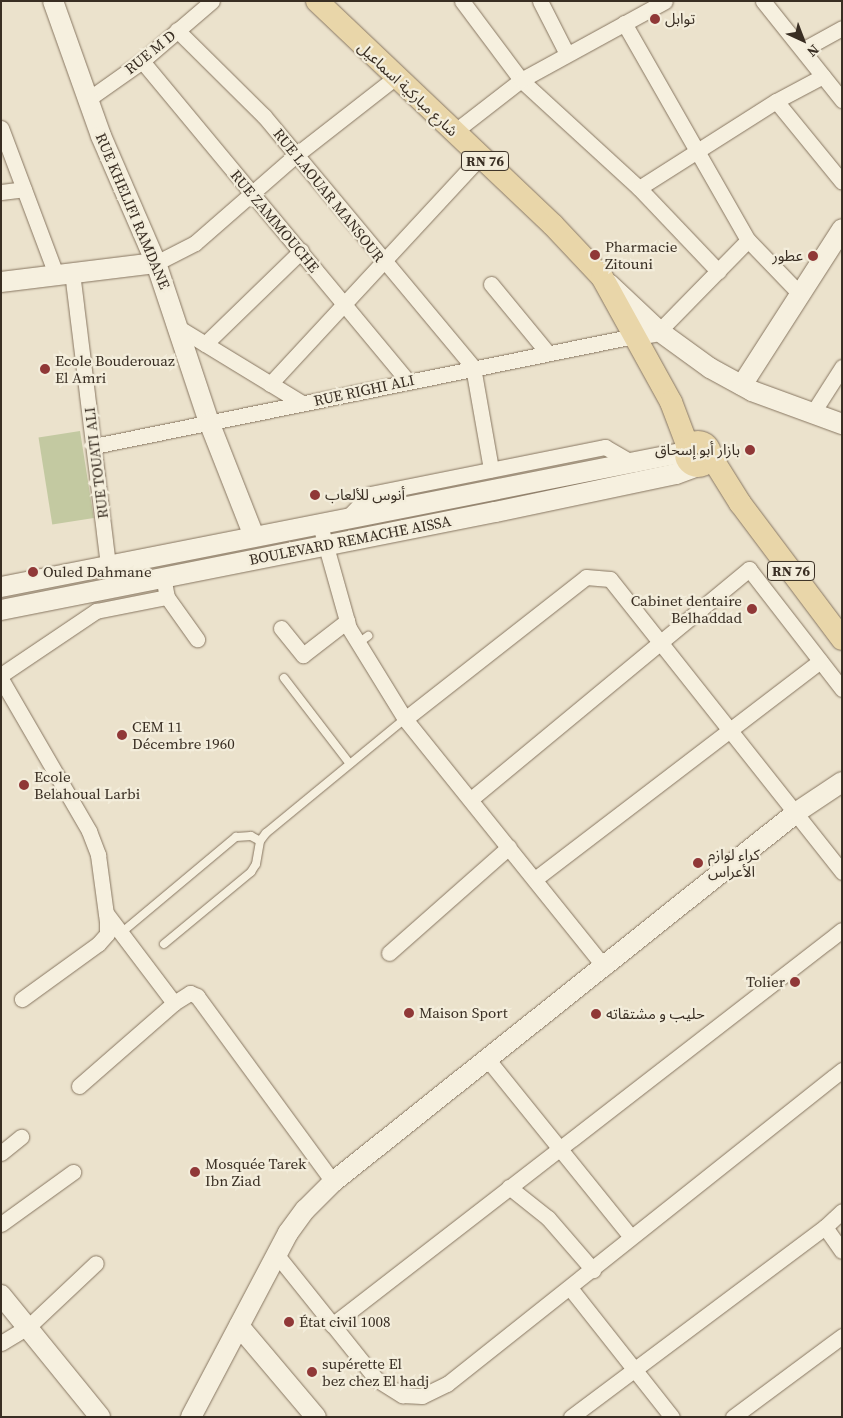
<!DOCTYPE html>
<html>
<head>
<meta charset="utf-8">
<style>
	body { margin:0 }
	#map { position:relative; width:843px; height:1418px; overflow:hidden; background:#ebe2cc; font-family:"Source Serif 4","Noto Sans Arabic",serif }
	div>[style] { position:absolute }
	.green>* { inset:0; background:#c3c9a1; transform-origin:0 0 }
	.roads { filter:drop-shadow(0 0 1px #877661) drop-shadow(0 0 1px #877661) }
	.lane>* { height:8px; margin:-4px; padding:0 4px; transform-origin:4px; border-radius:4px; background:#f6f0df }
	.street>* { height:15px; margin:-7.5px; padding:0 7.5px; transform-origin:7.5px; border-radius:7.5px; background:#f6f0df }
	.secondary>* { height:20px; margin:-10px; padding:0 10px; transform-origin:10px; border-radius:10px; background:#f6f0df }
	.primary>* { height:22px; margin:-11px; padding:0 11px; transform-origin:11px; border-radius:11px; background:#e9d6a9 }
	.primary>.ring { margin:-11px; padding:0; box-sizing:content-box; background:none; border:22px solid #e9d6a9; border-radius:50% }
	.dots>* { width:14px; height:14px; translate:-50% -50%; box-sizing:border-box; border:2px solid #f3eddb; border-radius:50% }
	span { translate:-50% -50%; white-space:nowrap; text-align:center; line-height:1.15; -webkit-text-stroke:4.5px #f3eddb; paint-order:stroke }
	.shield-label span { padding:1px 4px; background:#f3eddb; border:1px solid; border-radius:4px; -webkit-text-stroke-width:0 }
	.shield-label { font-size:14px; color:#392e23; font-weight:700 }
	.poi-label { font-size:15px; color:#392e23 }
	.left { translate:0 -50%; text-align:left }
	.right { translate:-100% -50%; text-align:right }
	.street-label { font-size:15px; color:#392e23 }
	.frame { position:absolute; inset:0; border:2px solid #392e23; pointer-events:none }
	.north { position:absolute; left:778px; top:15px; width:50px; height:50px; -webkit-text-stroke:4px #f3eddb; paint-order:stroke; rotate:137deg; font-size:14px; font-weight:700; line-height:20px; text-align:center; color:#392e23 }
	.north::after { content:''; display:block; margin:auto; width:18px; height:22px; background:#392e23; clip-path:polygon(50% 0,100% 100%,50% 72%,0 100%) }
</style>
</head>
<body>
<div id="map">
	<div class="green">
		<i style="left:80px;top:431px;width:88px;height:42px;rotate:81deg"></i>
	</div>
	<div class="roads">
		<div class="lane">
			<i style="left:357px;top:644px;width:14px;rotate:-36deg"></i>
			<i style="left:284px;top:678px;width:108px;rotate:52.5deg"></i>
			<i style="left:121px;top:933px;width:150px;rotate:-39.9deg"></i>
			<i style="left:236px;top:837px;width:15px;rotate:-4deg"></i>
			<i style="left:251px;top:836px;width:10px;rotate:29deg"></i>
			<i style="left:164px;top:944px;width:113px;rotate:-39.6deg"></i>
			<i style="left:251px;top:872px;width:9px;rotate:-58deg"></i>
			<i style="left:256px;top:864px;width:23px;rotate:-80deg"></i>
			<i style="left:260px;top:841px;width:10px;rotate:-53deg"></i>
			<i style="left:266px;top:833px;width:180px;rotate:-39.4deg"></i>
		</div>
		<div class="street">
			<i style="left:462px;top:1px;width:99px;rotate:53.2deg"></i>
			<i style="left:521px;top:80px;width:160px;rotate:42.5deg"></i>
			<i style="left:639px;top:188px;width:115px;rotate:46.4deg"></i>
			<i style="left:540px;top:1px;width:59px;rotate:63deg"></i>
			<i style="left:763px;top:1px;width:127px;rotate:51.4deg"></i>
			<i style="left:624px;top:23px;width:250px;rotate:60.3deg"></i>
			<i style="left:177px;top:30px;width:122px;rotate:44.7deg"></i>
			<i style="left:264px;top:116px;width:327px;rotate:50.2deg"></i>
			<i style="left:473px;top:367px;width:104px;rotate:80deg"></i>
			<i style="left:804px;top:49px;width:43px;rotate:-28.9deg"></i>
			<i style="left:142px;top:61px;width:416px;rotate:50.3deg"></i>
			<i style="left:87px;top:100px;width:67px;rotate:-35.3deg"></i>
			<i style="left:142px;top:61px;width:92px;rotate:-40.6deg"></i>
			<i style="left:776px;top:101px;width:104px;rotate:50.8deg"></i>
			<i style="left:1px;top:128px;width:156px;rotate:69.4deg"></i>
			<i style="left:454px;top:132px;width:85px;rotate:-37.8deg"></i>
			<i style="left:521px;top:80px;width:164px;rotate:-28.7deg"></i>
			<i style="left:639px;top:188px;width:162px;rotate:-32.4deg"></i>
			<i style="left:776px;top:101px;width:53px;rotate:-28deg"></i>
			<i style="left:1px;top:192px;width:23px;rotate:-7deg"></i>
			<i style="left:156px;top:263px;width:44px;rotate:-27.1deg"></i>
			<i style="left:195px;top:243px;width:134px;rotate:-41.1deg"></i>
			<i style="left:296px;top:155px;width:127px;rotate:-38deg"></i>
			<i style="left:72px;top:272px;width:295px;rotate:83deg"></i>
			<i style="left:491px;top:284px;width:88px;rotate:50.5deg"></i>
			<i style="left:179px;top:328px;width:144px;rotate:31.4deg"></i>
			<i style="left:659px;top:331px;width:127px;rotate:-45.6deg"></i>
			<i style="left:748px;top:240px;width:76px;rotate:46.1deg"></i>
			<i style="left:205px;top:344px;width:134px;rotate:-44.1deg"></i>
			<i style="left:270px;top:384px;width:309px;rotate:-47.2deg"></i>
			<i style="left:812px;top:414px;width:56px;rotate:-57.4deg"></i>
			<i style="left:94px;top:446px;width:551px;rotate:-11.51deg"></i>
			<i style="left:347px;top:518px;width:33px;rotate:-46deg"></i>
			<i style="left:370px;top:494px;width:240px;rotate:-11.3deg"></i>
			<i style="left:605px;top:447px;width:34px;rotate:30deg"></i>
			<i style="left:320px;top:525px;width:107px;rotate:74.3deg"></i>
			<i style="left:349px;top:628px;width:107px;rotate:58.4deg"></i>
			<i style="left:405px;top:719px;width:319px;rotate:51.2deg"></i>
			<i style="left:165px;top:587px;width:10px;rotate:79deg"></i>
			<i style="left:167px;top:597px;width:52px;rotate:54.5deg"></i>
			<i style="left:281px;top:628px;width:35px;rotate:51deg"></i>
			<i style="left:303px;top:655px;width:56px;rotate:-37.7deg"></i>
			<i style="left:1px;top:675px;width:115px;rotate:-34deg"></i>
			<i style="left:96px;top:611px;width:72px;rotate:-11.2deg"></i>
			<i style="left:1px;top:679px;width:176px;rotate:59.9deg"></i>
			<i style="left:89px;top:831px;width:26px;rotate:69deg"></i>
			<i style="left:98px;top:855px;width:68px;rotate:82.3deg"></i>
			<i style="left:107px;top:922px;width:12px;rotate:90deg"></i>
			<i style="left:107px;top:934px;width:13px;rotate:132deg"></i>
			<i style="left:98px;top:944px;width:94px;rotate:144.1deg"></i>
			<i style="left:405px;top:719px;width:230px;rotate:-38.1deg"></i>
			<i style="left:586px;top:577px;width:24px;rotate:5deg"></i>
			<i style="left:610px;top:579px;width:374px;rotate:51.6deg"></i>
			<i style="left:471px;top:799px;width:361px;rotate:-39.6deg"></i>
			<i style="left:749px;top:569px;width:152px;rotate:52.2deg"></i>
			<i style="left:535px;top:879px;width:359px;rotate:-37.4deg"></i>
			<i style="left:389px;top:953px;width:160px;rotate:-41.5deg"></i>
			<i style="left:174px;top:1003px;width:19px;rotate:-32deg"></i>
			<i style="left:190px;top:993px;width:8px;rotate:23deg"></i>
			<i style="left:197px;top:996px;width:230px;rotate:53.8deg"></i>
			<i style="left:489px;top:1061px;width:226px;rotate:51.1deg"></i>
			<i style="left:79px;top:1086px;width:126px;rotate:-41.1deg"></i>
			<i style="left:174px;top:1003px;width:113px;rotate:-127.1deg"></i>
			<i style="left:1px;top:1153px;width:26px;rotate:-39deg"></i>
			<i style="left:509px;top:1187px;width:50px;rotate:38.5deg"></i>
			<i style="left:548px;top:1218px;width:69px;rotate:49.1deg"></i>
			<i style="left:1px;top:1224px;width:89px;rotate:-35.8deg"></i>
			<i style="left:825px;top:1227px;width:29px;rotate:55deg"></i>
			<i style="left:276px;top:1254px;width:160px;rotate:51.3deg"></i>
			<i style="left:376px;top:1379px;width:31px;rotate:32deg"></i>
			<i style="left:402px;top:1395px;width:20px;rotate:3deg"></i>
			<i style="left:422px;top:1396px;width:28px;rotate:-26deg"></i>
			<i style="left:447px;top:1384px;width:505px;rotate:-38.48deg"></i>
			<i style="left:570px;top:1288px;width:164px;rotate:51.7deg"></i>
			<i style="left:332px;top:1325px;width:645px;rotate:-37.76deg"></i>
			<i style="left:1px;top:1343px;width:31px;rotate:-31deg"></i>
			<i style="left:28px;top:1327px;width:93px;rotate:-43.3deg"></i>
			<i style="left:571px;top:1417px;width:317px;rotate:-36.8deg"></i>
			<i style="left:825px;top:1227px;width:23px;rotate:-43deg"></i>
			<i style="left:733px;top:1417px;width:136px;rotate:-36.6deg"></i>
		</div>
		<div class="secondary">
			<i style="left:53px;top:1px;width:143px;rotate:70.4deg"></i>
			<i style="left:101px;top:136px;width:138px;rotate:66.6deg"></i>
			<i style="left:156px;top:263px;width:168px;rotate:71.6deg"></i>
			<i style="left:209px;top:422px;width:123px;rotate:68.5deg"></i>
			<i style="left:1px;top:282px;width:156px;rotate:-7deg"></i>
			<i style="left:609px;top:284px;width:69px;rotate:43.2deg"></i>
			<i style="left:634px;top:336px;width:25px;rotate:-11deg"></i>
			<i style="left:659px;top:331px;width:63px;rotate:36deg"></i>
			<i style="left:710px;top:368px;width:48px;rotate:28.7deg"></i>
			<i style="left:752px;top:391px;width:96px;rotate:20.1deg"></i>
			<i style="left:742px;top:385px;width:185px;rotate:-57.3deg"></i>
			<i style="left:1px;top:587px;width:698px;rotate:-11.15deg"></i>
			<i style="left:1px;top:610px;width:504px;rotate:-11.22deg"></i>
			<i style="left:495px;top:512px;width:185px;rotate:-11.9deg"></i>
			<i style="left:676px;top:474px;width:23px;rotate:-20deg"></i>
			<i style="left:1px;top:1295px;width:157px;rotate:50.9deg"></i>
			<i style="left:239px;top:1326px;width:119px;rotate:49.8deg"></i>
			<i style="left:191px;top:1417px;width:208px;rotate:-62.2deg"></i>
			<i style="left:288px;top:1233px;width:29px;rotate:-54deg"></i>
			<i style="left:305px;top:1210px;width:40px;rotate:-45deg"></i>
			<i style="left:333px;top:1182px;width:593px;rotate:-38.57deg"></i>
			<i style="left:797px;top:812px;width:54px;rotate:-33.7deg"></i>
		</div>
		<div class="primary">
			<i style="left:317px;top:1px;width:325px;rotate:43.5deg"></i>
			<i style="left:553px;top:225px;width:71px;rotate:46.7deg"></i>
			<i style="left:602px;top:277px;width:143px;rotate:61.1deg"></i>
			<i style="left:671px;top:402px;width:48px;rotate:69.3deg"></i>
			<i class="ring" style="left:686px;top:442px;width:2px;height:2px"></i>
			<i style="left:710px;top:455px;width:57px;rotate:58deg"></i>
			<i style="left:740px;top:503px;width:170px;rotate:53.1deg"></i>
		</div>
	</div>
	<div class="dots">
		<i style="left:655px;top:19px;background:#903837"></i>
		<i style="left:595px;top:255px;background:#903837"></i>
		<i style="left:813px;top:256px;background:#903837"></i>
		<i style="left:45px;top:369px;background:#903837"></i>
		<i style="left:750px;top:450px;background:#903837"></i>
		<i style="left:315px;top:495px;background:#903837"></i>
		<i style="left:33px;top:572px;background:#903837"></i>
		<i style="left:752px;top:609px;background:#903837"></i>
		<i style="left:122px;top:735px;background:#903837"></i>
		<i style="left:24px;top:785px;background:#903837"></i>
		<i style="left:698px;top:863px;background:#903837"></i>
		<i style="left:795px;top:982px;background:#903837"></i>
		<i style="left:409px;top:1013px;background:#903837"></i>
		<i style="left:596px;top:1014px;background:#903837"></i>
		<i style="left:195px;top:1172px;background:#903837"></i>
		<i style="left:289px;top:1322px;background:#903837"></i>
		<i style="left:312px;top:1372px;background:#903837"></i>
	</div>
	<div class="shield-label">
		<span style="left:485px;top:161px">RN 76</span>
		<span style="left:791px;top:571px">RN 76</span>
	</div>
	<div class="poi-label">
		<span class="left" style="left:665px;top:19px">توابل</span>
		<span class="left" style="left:605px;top:255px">Pharmacie<br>Zitouni</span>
		<span class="right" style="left:803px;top:256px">عطور</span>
		<span class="left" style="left:55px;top:369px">Ecole Bouderouaz<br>El Amri</span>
		<span class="right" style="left:740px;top:450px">بازار أبو إسحاق</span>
		<span class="left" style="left:325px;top:495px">أنوس للألعاب</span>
		<span class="left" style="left:43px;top:572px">Ouled Dahmane</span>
		<span class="right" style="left:742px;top:609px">Cabinet dentaire<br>Belhaddad</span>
		<span class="left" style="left:132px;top:735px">CEM 11<br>Décembre 1960</span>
		<span class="left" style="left:34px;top:785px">Ecole<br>Belahoual Larbi</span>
		<span class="left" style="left:708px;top:863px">كراء لوازم<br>الأعراس</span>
		<span class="right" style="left:785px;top:982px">Tolier</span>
		<span class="left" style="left:419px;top:1013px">Maison Sport</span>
		<span class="left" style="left:606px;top:1014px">حليب و مشتقاته</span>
		<span class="left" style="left:205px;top:1172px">Mosquée Tarek<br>Ibn Ziad</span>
		<span class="left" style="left:299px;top:1322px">État civil 1008</span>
		<span class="left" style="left:322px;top:1372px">supérette El<br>bez chez El hadj</span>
	</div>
	<div class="street-label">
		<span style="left:150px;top:52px;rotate:-39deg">RUE M D</span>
		<span style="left:408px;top:89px;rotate:43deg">شارع مباركية اسماعيل</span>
		<span style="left:329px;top:195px;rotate:51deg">RUE LAOUAR MANSOUR</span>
		<span style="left:133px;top:211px;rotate:67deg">RUE KHELIFI RAMDANE</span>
		<span style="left:275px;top:221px;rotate:50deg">RUE ZAMMOUCHE</span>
		<span style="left:364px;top:390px;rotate:-12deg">RUE RIGHI ALI</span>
		<span style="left:96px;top:463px;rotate:-97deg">RUE TOUATI ALI</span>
		<span style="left:350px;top:540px;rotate:-11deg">BOULEVARD REMACHE AISSA</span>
	</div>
	<div class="frame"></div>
	<div class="north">N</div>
</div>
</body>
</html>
